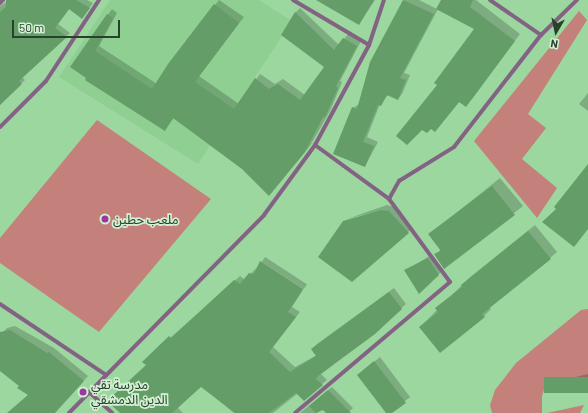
<!DOCTYPE html>
<html>
<head>
<meta charset="utf-8">
<style>
	body { margin:0 }
	#map { position:relative; width:588px; height:413px; overflow:hidden; background:#9cd79f; font-family:Barlow,"Noto Sans Arabic",sans-serif }
	div>[style] { position:absolute }
	.built>* { inset:0; background:#8fd092 }
	.green>* { inset:0; background:#c4807a }
	.shadow>* { inset:0; background:#0003; transform-origin:0 0 }
	.building>* { inset:0; background:#649d68; transform-origin:0 0 }
	.minor>* { height:4px; margin:-2px; padding:0 2px; transform-origin:2px; border-radius:2px; background:#836383 }
	.dots>* { width:11px; height:11px; translate:-50% -50%; box-sizing:border-box; border:2px solid #d2f0d3; border-radius:50% }
	span { translate:-50% -50%; white-space:nowrap; text-align:center; line-height:1.15; -webkit-text-stroke:3.5px #d2f0d3; paint-order:stroke }
	.poi-label { font-size:13px; color:#29412a }
	.left { translate:0 -50%; text-align:left }
	.north { position:absolute; left:536px; top:12px; width:40px; height:40px; -webkit-text-stroke:3px #d2f0d3; paint-order:stroke; rotate:189deg; font-size:11px; font-weight:700; line-height:16px; text-align:center; color:#29412a }
	.north::after { content:''; display:block; margin:auto; width:14px; height:18px; background:#29412a; clip-path:polygon(50% 0,100% 100%,50% 72%,0 100%) }
	.scale { position:absolute; left:12px; top:20px; width:108px; height:18px; box-sizing:border-box; border:2px solid #29412a; border-top:0; padding-left:5px; font-size:12px; line-height:14px; white-space:nowrap; color:#29412a; -webkit-text-stroke:3px #d2f0d3; paint-order:stroke }
</style>
</head>
<body>
<div id="map">
	<div class="built">
		<i style="clip-path:polygon(110px 0,259px 0,292px 21px,198px 164px,59px 77px)"></i>
	</div>
	<div class="green">
		<i style="clip-path:polygon(579px 11px,587px 20px,528px 114px,546px 128px,522px 159px,557px 188px,537px 218px,474px 141px)"></i>
		<i style="clip-path:polygon(97px 120px,211px 199px,99px 332px,0 263px,0 238px)"></i>
		<i style="clip-path:polygon(588px 309px,588px 377px,545px 387px,542px 396px,542px 413px,492px 413px,490px 405px,495px 390px,516px 363px,581px 310px)"></i>
		<i style="clip-path:polygon(584px 405px,580px 413px,547px 413px)"></i>
	</div>
	<div class="shadow">
		<i style="clip-path:polygon(10px 0,87px 0,93px 3px,82px 18px,70px 8px,58px 24px,70px 33px,22px 77px,25px 80px,0 105px,0 6px)"></i>
		<i style="clip-path:polygon(219px 0,244px 17px,199px 76px,239px 104px,260px 74px,275px 84px,283px 79px,305px 95px,325px 66px,295px 13px,300px 8px,339px 45px,349px 33px,361px 41px,340px 81px,342px 82px,330px 111px,310px 146px,269px 195px,243px 169px,174px 118px,164px 130px,72px 67px,112px 9px,117px 13px,99px 46px,157px 84px,169px 64px)"></i>
		<i style="clip-path:polygon(317px 0,375px 0,359px 24px)"></i>
		<i style="clip-path:polygon(404px 0,419px 0,437px 9px,442px 0,476px 0,520px 34px,472px 99px,460px 101px,435px 131px,438px 85px,476px 29px,438px 9px,404px 73px,410px 75px,402px 94px,398px 99px,389px 94px,380px 104px,367px 137px,378px 142px,365px 166px,353px 108px,359px 104px,371px 62px)"></i>
		<i style="clip-path:polygon(588px 93px,588px 111px,579px 104px)"></i>
		<i style="clip-path:polygon(500px 178px,523px 206px,445px 267px,435px 255px,441px 249px,430px 234px)"></i>
		<i style="clip-path:polygon(387px 205px,394px 207px,413px 228px,408px 232px,344px 222px,386px 209px,347px 219px)"></i>
		<i style="clip-path:polygon(535px 225px,557px 252px,550px 258px,489px 307px,491px 309px,484px 316px,420px 327px,469px 278px)"></i>
		<i style="clip-path:polygon(431px 255px,442px 271px,419px 292px,405px 271px)"></i>
		<i style="left:265px;top:257px;width:50px;height:6px;rotate:33deg"></i>
		<i style="clip-path:polygon(261px 263px,303px 290px,292px 307px,300px 312px,273px 347px,295px 367px,317px 355px,312px 349px,317px 344px,394px 288px,406px 304px,374px 333px,321px 374px,327px 380px,322px 384px,307px 386px,273px 413px,234px 413px,200px 385px,178px 408px,183px 413px,122px 413px,147px 365px,143px 362px,240px 276px,245px 280px)"></i>
		<i style="clip-path:polygon(15px 326px,54px 348px,88px 376px,54px 413px,8px 413px,29px 394px,0 370px,0 335px,7px 328px)"></i>
		<i style="clip-path:polygon(380px 357px,410px 397px,390px 413px,387px 413px,358px 375px)"></i>
		<i style="clip-path:polygon(588px 374px,588px 392px,547px 388px,551px 383px)"></i>
		<i style="clip-path:polygon(332px 387px,353px 408px,348px 413px,328px 413px,323px 408px,317px 413px,300px 413px)"></i>
	</div>
	<div class="building">
		<i style="clip-path:polygon(6px 0,76px 0,90px 8px,82px 19px,69px 9px,55px 28px,67px 37px,19px 81px,22px 84px,0 105px,0 12px,6px 7px)"></i>
		<i style="clip-path:polygon(316px 0,374px 0,359px 25px)"></i>
		<i style="clip-path:polygon(403px 0,434px 14px,400px 78px,406px 80px,398px 100px,387px 95px,381px 106px,378px 105px,363px 142px,374px 146px,365px 167px,333px 154px,352px 107px,357px 109px,370px 62px)"></i>
		<i style="clip-path:polygon(441px 0,473px 0,470px 7px,515px 41px,466px 107px,459px 102px,435px 132px,431px 129px,427px 133px,422px 130px,407px 145px,396px 136px,437px 85px,434px 83px,474px 29px,436px 9px)"></i>
		<i style="clip-path:polygon(214px 4px,239px 23px,195px 82px,234px 109px,255px 78px,269px 89px,278px 84px,300px 100px,324px 67px,281px 35px,295px 12px,334px 50px,343px 38px,357px 46px,336px 86px,338px 88px,325px 117px,323px 117px,305px 152px,269px 196px,242px 169px,173px 118px,165px 131px,85px 80px,86px 78px,70px 67px,107px 14px,113px 18px,95px 51px,152px 89px,168px 64px)"></i>
		<i style="clip-path:polygon(588px 164px,588px 229px,574px 247px,542px 222px,556px 209px,554px 207px)"></i>
		<i style="clip-path:polygon(492px 186px,515px 215px,444px 269px,434px 254px,441px 251px,428px 234px)"></i>
		<i style="clip-path:polygon(381px 210px,389px 211px,409px 233px,352px 282px,318px 257px,343px 221px)"></i>
		<i style="clip-path:polygon(528px 231px,551px 259px,482px 314px,485px 317px,440px 353px,419px 327px,438px 312px,435px 308px,462px 287px,461px 285px)"></i>
		<i style="clip-path:polygon(428px 258px,439px 275px,419px 294px,404px 270px)"></i>
		<i style="clip-path:polygon(260px 261px,303px 289px,288px 312px,296px 317px,269px 352px,290px 372px,316px 356px,311px 349px,389px 292px,402px 309px,375px 334px,318px 376px,316px 379px,323px 385px,304px 401px,296px 393px,269px 413px,235px 413px,201px 387px,172px 413px,120px 413px,107px 401px,146px 365px,142px 362px,169px 336px,171px 338px,234px 280px,240px 284px,249px 273px,254px 274px)"></i>
		<i style="clip-path:polygon(10px 330px,47px 353px,49px 352px,84px 381px,55px 413px,7px 413px,28px 395px,17px 388px,19px 386px,0 371px,0 332px)"></i>
		<i style="clip-path:polygon(374px 361px,406px 403px,392px 413px,386px 413px,357px 375px)"></i>
		<i style="left:588px;top:377px;width:16px;height:44px;rotate:90deg"></i>
		<i style="clip-path:polygon(328px 390px,351px 413px,326px 413px,323px 410px,316px 413px,309px 406px)"></i>
	</div>
	<div class="minor">
		<i style="left:293px;top:0;width:88px;rotate:30.6deg"></i>
		<i style="left:490px;top:0;width:62px;rotate:34.5deg"></i>
		<i style="left:0;top:3px;width:4px;rotate:-45deg"></i>
		<i style="left:0;top:127px;width:65px;rotate:-45deg"></i>
		<i style="left:46px;top:81px;width:97px;rotate:-56.8deg"></i>
		<i style="left:315px;top:145px;width:92px;rotate:36.1deg"></i>
		<i style="left:0;top:304px;width:128px;rotate:33.8deg"></i>
		<i style="left:89px;top:392px;width:31px;rotate:42deg"></i>
		<i style="left:69px;top:413px;width:278px;rotate:-45.4deg"></i>
		<i style="left:264px;top:215px;width:87px;rotate:-53.9deg"></i>
		<i style="left:315px;top:145px;width:114px;rotate:-61.6deg"></i>
		<i style="left:369px;top:45px;width:47px;rotate:-71.6deg"></i>
		<i style="left:295px;top:413px;width:203px;rotate:-40.2deg"></i>
		<i style="left:450px;top:282px;width:103px;rotate:-126.3deg"></i>
		<i style="left:389px;top:199px;width:21px;rotate:-61deg"></i>
		<i style="left:399px;top:181px;width:65px;rotate:-31.7deg"></i>
		<i style="left:454px;top:147px;width:142px;rotate:-52.2deg"></i>
		<i style="left:541px;top:35px;width:50px;rotate:-44.2deg"></i>
	</div>
	<div class="dots">
		<i style="left:105px;top:219px;background:#9a389f"></i>
		<i style="left:83px;top:392px;background:#9a389f"></i>
	</div>
	<div class="poi-label">
		<span class="left" style="left:113px;top:219px">ملعب حطين</span>
		<span class="left" style="left:91px;top:392px">مدرسة تقي<br>الدين الدمشقي</span>
	</div>
	<div class="north">N</div>
	<div class="scale">50 m</div>
</div>
</body>
</html>
